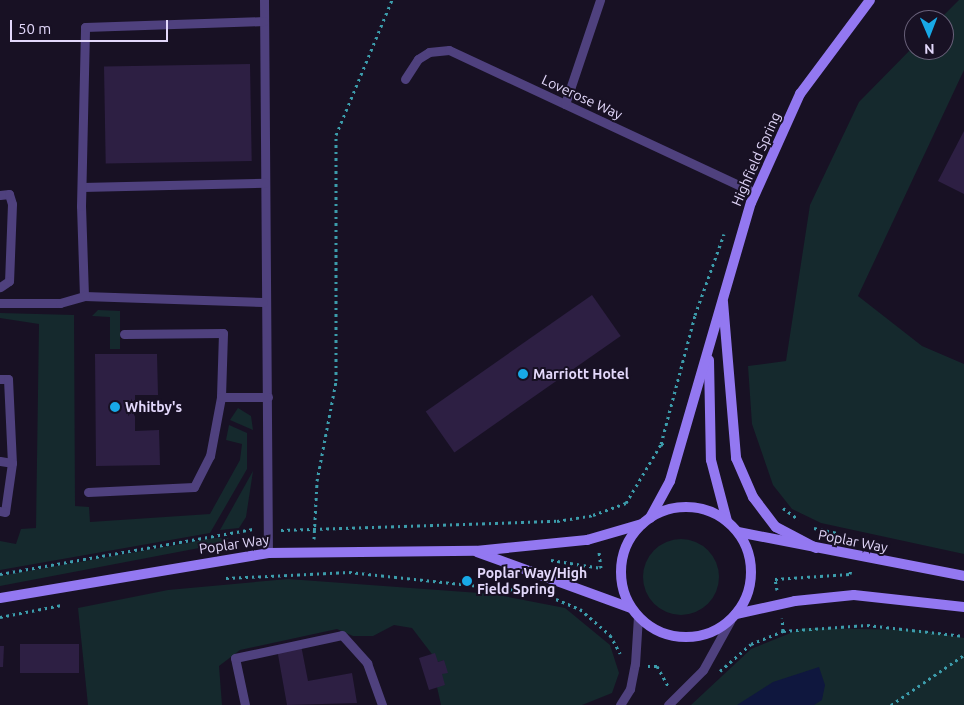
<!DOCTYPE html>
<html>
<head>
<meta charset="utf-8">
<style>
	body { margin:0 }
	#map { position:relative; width:964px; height:705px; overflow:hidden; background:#181124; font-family:Ubuntu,sans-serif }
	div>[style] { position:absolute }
	.green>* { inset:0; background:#15292d }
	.round { border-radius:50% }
	.water>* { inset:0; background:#0f173e }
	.building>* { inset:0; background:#2d1f43; transform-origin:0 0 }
	.path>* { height:3px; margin-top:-1.5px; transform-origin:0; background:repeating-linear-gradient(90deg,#3c9cab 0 2.5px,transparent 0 6.5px) }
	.lane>* { height:9px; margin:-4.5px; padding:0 4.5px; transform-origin:4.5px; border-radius:4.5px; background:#4f417e }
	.secondary>* { height:10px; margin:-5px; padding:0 5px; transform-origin:5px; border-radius:5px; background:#9378f1 }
	.secondary>.ring { margin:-5px; padding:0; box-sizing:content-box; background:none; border:10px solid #9378f1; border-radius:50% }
	.dots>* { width:14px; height:14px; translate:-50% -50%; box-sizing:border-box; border:2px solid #181124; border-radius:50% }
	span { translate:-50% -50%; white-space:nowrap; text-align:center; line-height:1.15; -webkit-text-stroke:4px #181124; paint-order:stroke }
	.street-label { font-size:14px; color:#e3d8fb }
	.poi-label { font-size:14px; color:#e3d8fb; font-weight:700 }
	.left { translate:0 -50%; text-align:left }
	.north { position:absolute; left:904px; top:10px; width:50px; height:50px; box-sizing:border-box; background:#181124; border:1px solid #69617a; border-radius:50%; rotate:179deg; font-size:14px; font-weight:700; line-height:20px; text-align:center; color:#e3d8fb }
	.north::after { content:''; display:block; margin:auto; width:18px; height:22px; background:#18a9e7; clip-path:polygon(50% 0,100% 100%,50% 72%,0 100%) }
	.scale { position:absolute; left:10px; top:20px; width:158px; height:22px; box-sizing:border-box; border:2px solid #e3d8fb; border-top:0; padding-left:6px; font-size:15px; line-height:18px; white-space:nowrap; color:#e3d8fb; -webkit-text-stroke:4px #181124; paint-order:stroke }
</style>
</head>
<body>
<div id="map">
	<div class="green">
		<i style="clip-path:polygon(959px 0,964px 0,964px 70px,858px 296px,922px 346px,964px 364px,964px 554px,821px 523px,792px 509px,773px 485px,752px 424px,748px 366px,786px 361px,810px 205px,859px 102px,914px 46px,914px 50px,944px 50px,944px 20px,939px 20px)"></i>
		<i style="clip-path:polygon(98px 310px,120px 311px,120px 349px,110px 349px,110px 317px,92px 316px)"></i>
		<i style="clip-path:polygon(0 313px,74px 315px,75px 506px,89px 507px,90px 522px,210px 514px,240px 460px,242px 444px,226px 440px,229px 425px,247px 433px,247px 469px,210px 533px,0 570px,0 541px,16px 544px,21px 529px,36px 528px,39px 324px,0 318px)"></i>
		<i style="clip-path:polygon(238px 408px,251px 416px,253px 430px,230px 420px)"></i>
		<i style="clip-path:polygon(253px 471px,246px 517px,239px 528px,220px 530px)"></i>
		<i style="clip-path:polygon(215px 538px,229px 538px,220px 544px,0 586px,0 576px)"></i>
		<i class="round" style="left:643px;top:539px;width:76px;height:76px"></i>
		<i style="clip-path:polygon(288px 579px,493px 594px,565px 608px,610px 645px,619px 673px,612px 693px,582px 705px,441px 705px,437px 687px,444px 660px,438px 662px,412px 628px,394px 625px,373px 636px,353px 636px,337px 629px,240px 650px,219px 666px,222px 705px,88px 705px,78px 608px,168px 590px)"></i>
		<i style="clip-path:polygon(803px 628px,920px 630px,964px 638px,964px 705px,691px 705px,751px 649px)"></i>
	</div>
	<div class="water">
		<i style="clip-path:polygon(819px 667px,825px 685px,822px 700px,814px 705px,737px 705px,773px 682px)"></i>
	</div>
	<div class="building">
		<i style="left:250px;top:64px;width:97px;height:146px;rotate:89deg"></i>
		<i style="clip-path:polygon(964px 131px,964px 194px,938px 181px)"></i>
		<i style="left:592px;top:295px;width:50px;height:203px;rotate:55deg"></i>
		<i style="clip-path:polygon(95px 354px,157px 354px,158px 395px,135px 395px,135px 431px,159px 430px,160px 465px,96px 466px)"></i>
		<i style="left:20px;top:644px;width:59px;height:29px"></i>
		<i style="clip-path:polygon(301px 645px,308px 681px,352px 673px,357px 703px,287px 705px,277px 649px)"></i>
		<i style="clip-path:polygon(0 646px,4px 646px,3px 667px,0 667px)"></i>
		<i style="clip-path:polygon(435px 653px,438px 662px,444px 660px,448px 673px,442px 674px,445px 685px,429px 690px,419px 658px)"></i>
	</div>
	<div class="path">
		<i style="left:661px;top:444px;width:133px;rotate:-75.2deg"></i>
		<i style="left:695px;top:315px;width:86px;rotate:-70.3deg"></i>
		<i style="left:783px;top:508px;width:19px;rotate:36deg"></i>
		<i style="left:814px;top:528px;width:24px;rotate:12deg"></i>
		<i style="left:281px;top:530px;width:276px;rotate:-1.9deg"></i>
		<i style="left:557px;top:521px;width:36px;rotate:-9deg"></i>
		<i style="left:593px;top:515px;width:35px;rotate:-20deg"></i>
		<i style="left:626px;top:503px;width:69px;rotate:-59.3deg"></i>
		<i style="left:661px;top:444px;width:5px;rotate:11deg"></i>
		<i style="left:314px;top:539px;width:58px;rotate:-87deg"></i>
		<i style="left:317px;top:481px;width:102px;rotate:-79.2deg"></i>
		<i style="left:336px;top:381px;width:246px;rotate:-90deg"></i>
		<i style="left:336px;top:135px;width:146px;rotate:-67.5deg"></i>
		<i style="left:551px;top:560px;width:51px;rotate:9.1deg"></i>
		<i style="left:601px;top:568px;width:16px;rotate:-97deg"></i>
		<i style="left:0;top:574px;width:257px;rotate:-10.1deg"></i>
		<i style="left:226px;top:578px;width:123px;rotate:-2.8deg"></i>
		<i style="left:349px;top:572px;width:188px;rotate:6.1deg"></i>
		<i style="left:777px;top:590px;width:11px;rotate:-100deg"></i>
		<i style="left:775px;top:579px;width:75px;rotate:-3.8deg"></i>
		<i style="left:850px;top:574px;width:5px;rotate:-79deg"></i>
		<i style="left:556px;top:599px;width:26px;rotate:23deg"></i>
		<i style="left:580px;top:609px;width:40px;rotate:41deg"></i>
		<i style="left:610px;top:635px;width:21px;rotate:61deg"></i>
		<i style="left:0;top:617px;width:63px;rotate:-11deg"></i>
		<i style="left:783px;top:631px;width:84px;rotate:-4.1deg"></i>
		<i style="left:867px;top:625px;width:98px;rotate:6.5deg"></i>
		<i style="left:648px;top:666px;width:9px"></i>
		<i style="left:657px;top:666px;width:23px;rotate:61deg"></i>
		<i style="left:720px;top:671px;width:41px;rotate:-41.1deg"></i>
		<i style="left:751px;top:644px;width:35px;rotate:-22deg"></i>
		<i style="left:783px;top:631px;width:13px;rotate:-94deg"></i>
		<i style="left:891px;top:705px;width:88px;rotate:-34.4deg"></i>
	</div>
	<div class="lane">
		<i style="left:264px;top:0;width:553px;rotate:89.59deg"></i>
		<i style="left:405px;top:79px;width:24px;rotate:-57deg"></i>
		<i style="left:418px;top:59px;width:13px;rotate:-32deg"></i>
		<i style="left:429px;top:52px;width:20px;rotate:-6deg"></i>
		<i style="left:449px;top:50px;width:338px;rotate:25deg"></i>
		<i style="left:565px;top:104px;width:110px;rotate:-71.4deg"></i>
		<i style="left:82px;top:187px;width:183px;rotate:-1.3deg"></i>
		<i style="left:0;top:195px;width:9px;rotate:-6deg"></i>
		<i style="left:9px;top:194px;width:10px;rotate:73deg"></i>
		<i style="left:12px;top:204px;width:77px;rotate:92.2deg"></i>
		<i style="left:9px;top:281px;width:11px;rotate:146deg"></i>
		<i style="left:263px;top:302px;width:179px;rotate:-178.1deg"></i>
		<i style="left:84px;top:296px;width:90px;rotate:-91.9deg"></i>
		<i style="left:81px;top:206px;width:179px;rotate:-88.7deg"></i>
		<i style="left:85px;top:27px;width:179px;rotate:-1.9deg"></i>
		<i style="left:0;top:303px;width:60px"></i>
		<i style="left:60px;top:303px;width:26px;rotate:-16deg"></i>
		<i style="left:124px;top:334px;width:99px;rotate:-0.6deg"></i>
		<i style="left:223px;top:333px;width:64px;rotate:91.8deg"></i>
		<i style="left:0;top:379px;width:8px"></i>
		<i style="left:8px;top:379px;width:84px;rotate:87.3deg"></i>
		<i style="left:12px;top:463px;width:49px;rotate:98.1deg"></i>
		<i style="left:5px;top:512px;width:5px;rotate:-169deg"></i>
		<i style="left:0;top:461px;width:12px;rotate:9deg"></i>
		<i style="left:88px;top:492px;width:106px;rotate:-2.7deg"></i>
		<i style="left:194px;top:487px;width:35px;rotate:-63deg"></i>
		<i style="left:210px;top:456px;width:60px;rotate:-79.4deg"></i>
		<i style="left:221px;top:397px;width:47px"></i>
		<i style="left:245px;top:705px;width:48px;rotate:-102deg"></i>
		<i style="left:235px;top:658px;width:109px;rotate:-12.1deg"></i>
		<i style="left:342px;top:635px;width:38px;rotate:48deg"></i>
		<i style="left:367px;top:663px;width:45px;rotate:70.3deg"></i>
		<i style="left:620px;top:705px;width:19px;rotate:-58deg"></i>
		<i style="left:630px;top:689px;width:25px;rotate:-79deg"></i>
		<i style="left:635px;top:664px;width:48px;rotate:-86.4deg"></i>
		<i style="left:668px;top:705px;width:49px;rotate:-45deg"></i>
		<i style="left:703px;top:670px;width:56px;rotate:-61.1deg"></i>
	</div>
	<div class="secondary">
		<i style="left:723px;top:302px;width:157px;rotate:85.2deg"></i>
		<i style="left:736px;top:458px;width:43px;rotate:66.4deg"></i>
		<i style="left:753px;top:497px;width:38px;rotate:53deg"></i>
		<i style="left:776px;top:527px;width:45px;rotate:27.7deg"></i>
		<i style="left:709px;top:360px;width:100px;rotate:88.9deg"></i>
		<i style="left:711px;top:460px;width:63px;rotate:75.3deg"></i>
		<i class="ring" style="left:621px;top:507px;width:120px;height:120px"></i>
		<i style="left:650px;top:518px;width:42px;rotate:-61.6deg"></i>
		<i style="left:670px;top:481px;width:290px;rotate:-73.8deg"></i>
		<i style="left:751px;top:203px;width:120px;rotate:-65.8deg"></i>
		<i style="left:800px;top:94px;width:117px;rotate:-53.3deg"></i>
		<i style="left:738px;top:532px;width:230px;rotate:11deg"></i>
		<i style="left:477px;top:552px;width:164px;rotate:20deg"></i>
		<i style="left:0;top:598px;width:272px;rotate:-9.5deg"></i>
		<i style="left:268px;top:553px;width:208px;rotate:-0.6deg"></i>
		<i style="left:476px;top:551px;width:112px;rotate:-5.7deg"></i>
		<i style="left:587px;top:540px;width:57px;rotate:-16.2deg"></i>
		<i style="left:736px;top:614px;width:60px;rotate:-12.4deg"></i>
		<i style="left:795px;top:601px;width:59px;rotate:-5.8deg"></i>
		<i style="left:854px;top:595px;width:111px;rotate:6.2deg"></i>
	</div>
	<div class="dots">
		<i style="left:523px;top:374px;background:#18a9e7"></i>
		<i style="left:115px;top:407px;background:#18a9e7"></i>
		<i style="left:467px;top:581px;background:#18a9e7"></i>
	</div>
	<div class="street-label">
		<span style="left:582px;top:97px;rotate:25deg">Loverose Way</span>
		<span style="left:756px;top:159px;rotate:-66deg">Highfield Spring</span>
		<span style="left:853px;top:541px;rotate:11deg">Poplar Way</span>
		<span style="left:234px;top:544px;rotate:-8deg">Poplar Way</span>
	</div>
	<div class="poi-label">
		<span class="left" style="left:533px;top:374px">Marriott Hotel</span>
		<span class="left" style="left:125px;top:407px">Whitby's</span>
		<span class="left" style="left:477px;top:581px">Poplar Way/High<br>Field Spring</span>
	</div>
	<div class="north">N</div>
	<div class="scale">50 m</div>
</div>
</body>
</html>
